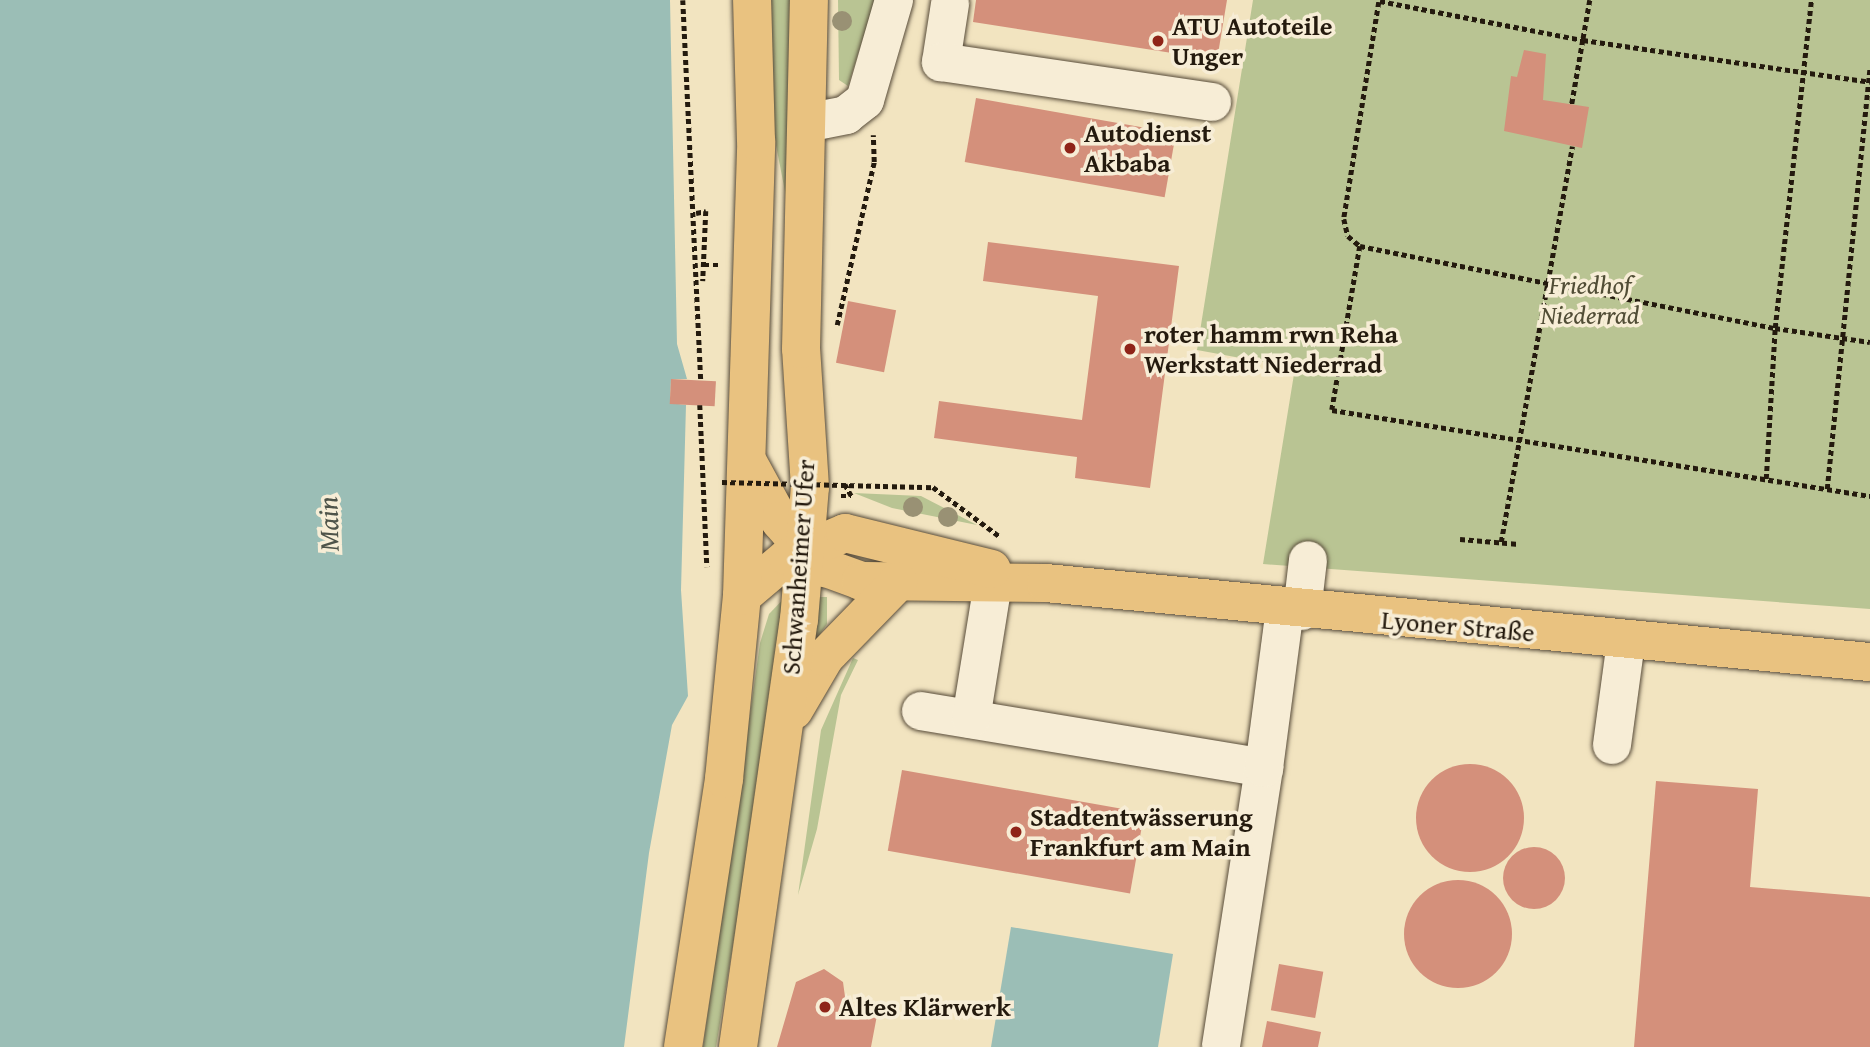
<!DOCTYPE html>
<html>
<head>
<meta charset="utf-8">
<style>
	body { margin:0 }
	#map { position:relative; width:1870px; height:1047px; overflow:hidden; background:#f2e4c0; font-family:"Gentium Book Plus",serif }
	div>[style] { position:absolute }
	.green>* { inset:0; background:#b9c493 }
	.water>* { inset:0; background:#9bbeb6 }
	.building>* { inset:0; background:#d4907b; transform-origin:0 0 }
	.round { border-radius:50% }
	.path>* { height:4.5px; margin-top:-2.25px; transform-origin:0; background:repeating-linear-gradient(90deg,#241a0e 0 5px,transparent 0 8.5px) }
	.roads { filter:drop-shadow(0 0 2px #584c3a) drop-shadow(0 0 2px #584c3a) }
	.minor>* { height:38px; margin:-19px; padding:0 19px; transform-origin:19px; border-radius:19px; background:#f7edd6 }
	.major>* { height:38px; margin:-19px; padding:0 19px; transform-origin:19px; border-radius:19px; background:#e9c280 }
	.path-bridge>* { height:4.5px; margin-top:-2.25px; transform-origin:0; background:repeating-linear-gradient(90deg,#241a0e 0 5px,transparent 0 8.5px) }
	.trees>* { width:20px; height:20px; margin:-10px; border-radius:50%; background:#999174 }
	.dots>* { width:19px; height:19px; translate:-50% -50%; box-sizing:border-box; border:4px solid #f7edd6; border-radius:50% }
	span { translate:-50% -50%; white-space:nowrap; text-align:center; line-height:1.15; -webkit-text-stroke:7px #f7edd6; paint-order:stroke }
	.poi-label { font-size:26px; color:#241a0e; font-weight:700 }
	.left { translate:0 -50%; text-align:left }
	.park-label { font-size:26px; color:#514d36; font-style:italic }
	.street-label { font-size:26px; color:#241a0e }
	.water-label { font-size:28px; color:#4e5349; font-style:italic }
</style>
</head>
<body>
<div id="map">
	<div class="green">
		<i style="clip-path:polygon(771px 0,798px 0,789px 212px,774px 135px)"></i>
		<i style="clip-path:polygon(838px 0,875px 0,848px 86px,839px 80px)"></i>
		<i style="clip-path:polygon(1253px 0,1870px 0,1870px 609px,1263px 564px,1295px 368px,1197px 350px)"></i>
		<i style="clip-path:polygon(854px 493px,921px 496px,977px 525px,892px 508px)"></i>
		<i style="clip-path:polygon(792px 590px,716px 1047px,703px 1047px,760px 643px,769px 614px)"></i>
		<i style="clip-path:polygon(812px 597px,827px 597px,827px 624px,797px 667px)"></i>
		<i style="clip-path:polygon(853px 658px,858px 660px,841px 695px,817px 829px,798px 895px,821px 730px)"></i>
	</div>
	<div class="water">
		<i style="clip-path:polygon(0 0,670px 0,677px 344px,687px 379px,671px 379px,670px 403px,686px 405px,681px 590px,688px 696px,672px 725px,649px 853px,624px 1047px,0 1047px)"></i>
		<i style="clip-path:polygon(1011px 927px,1173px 954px,1158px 1047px,991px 1047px)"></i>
	</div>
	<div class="building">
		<i style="clip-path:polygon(976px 0,1227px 0,1217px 60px,973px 22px)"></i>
		<i style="clip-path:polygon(1524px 50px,1546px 54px,1543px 100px,1589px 107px,1582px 148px,1504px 131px,1511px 76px,1517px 77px)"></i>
		<i style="left:976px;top:98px;width:203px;height:65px;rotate:10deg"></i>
		<i style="clip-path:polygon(988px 242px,1179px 266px,1150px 488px,1075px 478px,1077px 457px,934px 438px,939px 401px,1082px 420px,1098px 296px,983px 281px)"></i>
		<i style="left:848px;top:301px;width:49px;height:63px;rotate:11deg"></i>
		<i style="left:671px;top:379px;width:45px;height:25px;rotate:3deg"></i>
		<i class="round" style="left:1416px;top:764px;width:108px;height:108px"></i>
		<i style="left:902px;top:770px;width:246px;height:82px;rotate:10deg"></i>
		<i style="clip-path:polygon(1656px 781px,1758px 789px,1750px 887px,1870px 897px,1870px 1047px,1634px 1047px)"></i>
		<i class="round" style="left:1503px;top:847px;width:62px;height:62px"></i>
		<i class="round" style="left:1404px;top:880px;width:108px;height:108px"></i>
		<i style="left:1279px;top:964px;width:45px;height:47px;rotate:10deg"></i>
		<i style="clip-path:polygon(824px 969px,843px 982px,846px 1004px,878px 1010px,871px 1047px,777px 1047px,796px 982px)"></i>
		<i style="clip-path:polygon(1267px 1021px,1321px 1032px,1318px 1047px,1262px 1047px)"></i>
	</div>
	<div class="path">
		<i style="left:683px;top:0;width:380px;rotate:87.3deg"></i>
		<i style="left:1590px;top:0;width:41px;rotate:99.9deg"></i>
		<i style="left:1583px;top:40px;width:290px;rotate:8.3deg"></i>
		<i style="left:1380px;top:1px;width:207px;rotate:10.9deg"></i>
		<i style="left:1583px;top:40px;width:65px;rotate:99.8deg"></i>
		<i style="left:1379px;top:2px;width:220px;rotate:99.2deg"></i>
		<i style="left:1344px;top:219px;width:17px;rotate:77deg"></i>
		<i style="left:1348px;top:236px;width:16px;rotate:40deg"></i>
		<i style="left:1360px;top:246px;width:423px;rotate:11.2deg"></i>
		<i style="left:1775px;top:328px;width:330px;rotate:-83.7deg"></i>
		<i style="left:696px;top:213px;width:10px;rotate:-11deg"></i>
		<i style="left:706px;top:211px;width:70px;rotate:92.5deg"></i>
		<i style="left:1360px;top:246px;width:166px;rotate:99.7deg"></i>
		<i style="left:1332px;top:410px;width:545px;rotate:9.08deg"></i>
		<i style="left:704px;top:265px;width:16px"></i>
		<i style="left:837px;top:325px;width:167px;rotate:-77.2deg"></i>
		<i style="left:874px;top:162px;width:27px;rotate:-92deg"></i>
		<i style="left:700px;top:405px;width:162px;rotate:87.5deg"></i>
		<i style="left:1766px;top:479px;width:151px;rotate:-86.6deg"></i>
		<i style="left:1775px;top:328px;width:96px;rotate:8.4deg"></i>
		<i style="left:933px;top:487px;width:82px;rotate:36.6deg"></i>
		<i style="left:1827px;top:489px;width:423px;rotate:-84.2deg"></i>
		<i style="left:841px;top:496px;width:10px"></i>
		<i style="left:851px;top:496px;width:13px;rotate:-119deg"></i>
		<i style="left:1460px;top:539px;width:59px;rotate:4.8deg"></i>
		<i style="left:1501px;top:542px;width:402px;rotate:-79.8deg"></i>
	</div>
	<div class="roads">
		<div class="minor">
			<i style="left:950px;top:4px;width:59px;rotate:98.8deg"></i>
			<i style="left:941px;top:62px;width:274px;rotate:8.4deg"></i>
			<i style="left:811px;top:122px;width:36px;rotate:-11deg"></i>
			<i style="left:846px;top:115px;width:24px;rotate:-38deg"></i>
			<i style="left:865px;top:100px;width:104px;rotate:-73.8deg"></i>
			<i style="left:1302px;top:611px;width:51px;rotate:-83.3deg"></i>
			<i style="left:921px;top:711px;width:348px;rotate:9.4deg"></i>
			<i style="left:1264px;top:768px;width:282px;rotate:98.8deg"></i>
			<i style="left:971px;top:719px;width:138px;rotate:-80.8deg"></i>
			<i style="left:1612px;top:745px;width:105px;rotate:-82.3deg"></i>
			<i style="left:1264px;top:768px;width:160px;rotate:-82.5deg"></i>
		</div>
		<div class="major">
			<i style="left:749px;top:464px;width:65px;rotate:61.5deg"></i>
			<i style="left:780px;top:521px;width:38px;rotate:49deg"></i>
			<i style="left:805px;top:550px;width:28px;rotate:41deg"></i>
			<i style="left:826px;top:568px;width:37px;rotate:20deg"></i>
			<i style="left:861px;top:581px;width:185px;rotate:0.6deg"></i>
			<i style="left:1046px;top:583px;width:828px;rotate:5.48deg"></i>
			<i style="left:742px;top:596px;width:60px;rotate:-40.3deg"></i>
			<i style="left:788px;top:557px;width:62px;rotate:-22.8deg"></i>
			<i style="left:845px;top:533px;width:151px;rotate:13.8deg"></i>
			<i style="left:794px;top:710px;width:61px;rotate:-59.7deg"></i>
			<i style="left:825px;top:657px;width:105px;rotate:-45.8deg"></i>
			<i style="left:683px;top:1047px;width:271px;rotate:-81.3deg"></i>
			<i style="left:724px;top:779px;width:184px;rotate:-84.4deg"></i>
			<i style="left:742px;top:596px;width:455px;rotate:-88.2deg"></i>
			<i style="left:756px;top:141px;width:141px;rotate:-91.6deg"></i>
			<i style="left:738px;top:1047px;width:431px;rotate:-81.9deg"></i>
			<i style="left:799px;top:620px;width:133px;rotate:-85.3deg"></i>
			<i style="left:810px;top:487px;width:138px;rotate:-93.7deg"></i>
			<i style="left:801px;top:349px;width:349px;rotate:-88.7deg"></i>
		</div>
	</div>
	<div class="path-bridge">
		<i style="left:722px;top:482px;width:211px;rotate:1.4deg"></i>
	</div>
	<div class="trees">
		<i style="left:842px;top:21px"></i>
		<i style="left:913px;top:507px"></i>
		<i style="left:948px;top:517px"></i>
	</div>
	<div class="dots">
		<i style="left:1158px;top:41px;background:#8f2418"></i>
		<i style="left:1070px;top:148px;background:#8f2418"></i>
		<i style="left:1130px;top:349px;background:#8f2418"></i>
		<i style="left:1016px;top:832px;background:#8f2418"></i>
		<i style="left:825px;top:1007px;background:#8f2418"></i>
	</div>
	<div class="poi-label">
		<span class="left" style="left:1172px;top:41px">ATU Autoteile<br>Unger</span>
		<span class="left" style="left:1084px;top:148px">Autodienst<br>Akbaba</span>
		<span class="left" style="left:1144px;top:349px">roter hamm rwn Reha<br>Werkstatt Niederrad</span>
		<span class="left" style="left:1030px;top:832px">Stadtentwässerung<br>Frankfurt am Main</span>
		<span class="left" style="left:839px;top:1007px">Altes Klärwerk</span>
	</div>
	<div class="park-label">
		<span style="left:1590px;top:300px">Friedhof<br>Niederrad</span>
	</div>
	<div class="street-label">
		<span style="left:798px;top:567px;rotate:-86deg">Schwanheimer Ufer</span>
		<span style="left:1458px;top:626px;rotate:5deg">Lyoner Straße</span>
	</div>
	<div class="water-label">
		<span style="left:328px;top:524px;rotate:-92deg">Main</span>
	</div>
</div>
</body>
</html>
